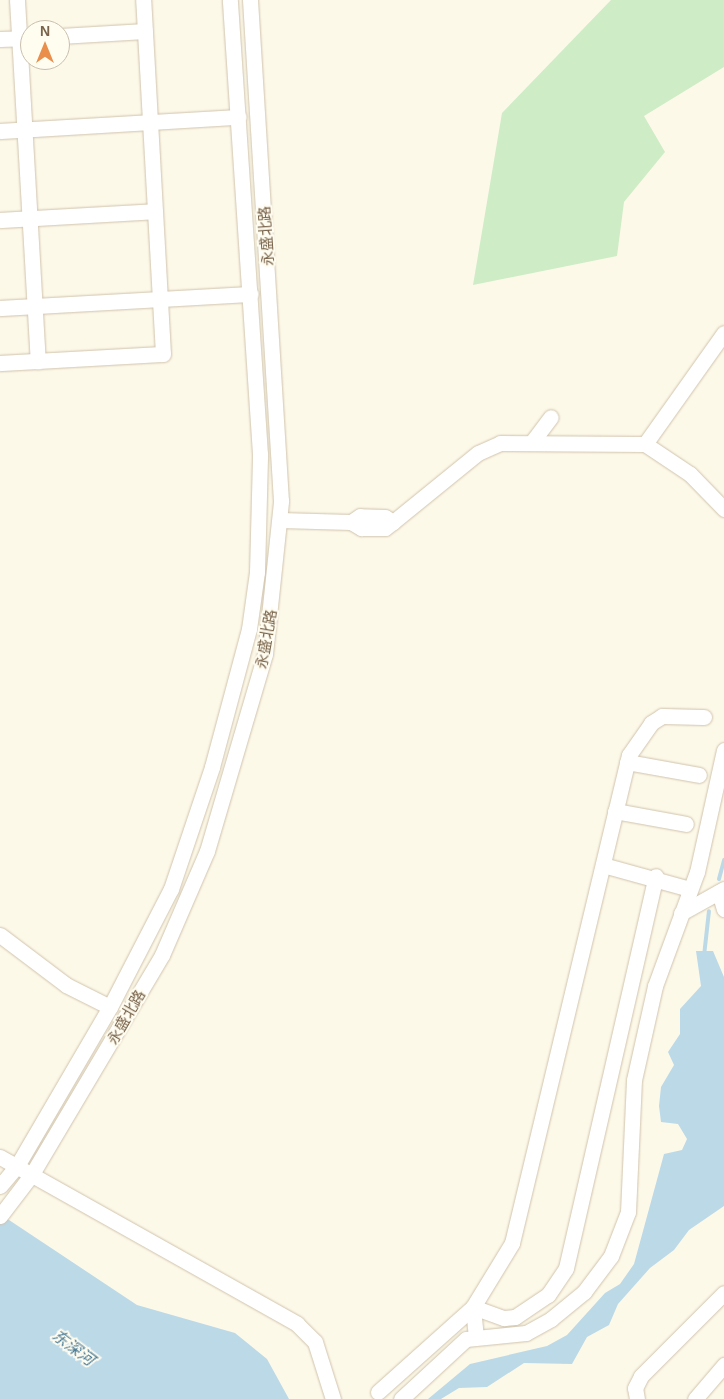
<!DOCTYPE html>
<html>
<head>
<meta charset="utf-8">
<style>
	body { margin:0 }
	#map { position:relative; width:724px; height:1399px; overflow:hidden; background:#fdf9e9; font-family:Helvetica,"Noto Sans SC",sans-serif }
	div>[style] { position:absolute }
	.green>* { inset:0; background:#ceecc6 }
	.water>* { inset:0; background:#bcd9e8 }
	.stream>* { height:4px; margin:-2px; padding:0 2px; transform-origin:2px; border-radius:2px; background:#bcd9e8 }
	.roads { filter:drop-shadow(0 0 1px #d0c3ad) drop-shadow(0 0 1px #d0c3ad) }
	.street>* { height:15px; margin:-7.5px; padding:0 7.5px; transform-origin:7.5px; border-radius:7.5px; background:#fff }
	span { translate:-50% -50%; white-space:nowrap; text-align:center; line-height:1.15; -webkit-text-stroke:4px #fffcf0; paint-order:stroke }
	.street-label { font-size:15px; color:#79644b }
	.water-label { font-size:16px; color:#467894; font-style:italic }
	.north { position:absolute; left:20px; top:20px; width:50px; height:50px; box-sizing:border-box; background:#fffcf0; border:1px solid #c9bfae; border-radius:50%; rotate:0deg; font-size:14px; font-weight:700; line-height:20px; text-align:center; color:#79644b }
	.north::after { content:''; display:block; margin:auto; width:18px; height:22px; background:#ea8e4c; clip-path:polygon(50% 0,100% 100%,50% 72%,0 100%) }
</style>
</head>
<body>
<div id="map">
	<div class="green">
		<i style="clip-path:polygon(611px 0,724px 0,724px 67px,644px 116px,665px 152px,624px 202px,617px 256px,473px 285px,502px 113px)"></i>
	</div>
	<div class="water">
		<i style="clip-path:polygon(696px 951px,713px 951px,724px 977px,724px 1206px,689px 1230px,674px 1250px,650px 1268px,618px 1304px,609px 1325px,587px 1337px,572px 1364px,524px 1363px,487px 1387px,459px 1388px,441px 1399px,428px 1399px,470px 1364px,547px 1346px,567px 1335px,605px 1293px,620px 1284px,634px 1264px,664px 1154px,682px 1150px,687px 1139px,678px 1124px,661px 1122px,659px 1106px,661px 1087px,674px 1065px,668px 1052px,680px 1034px,680px 1009px,701px 986px)"></i>
		<i style="clip-path:polygon(0 1214px,137px 1305px,235px 1333px,267px 1359px,289px 1399px,0 1399px)"></i>
	</div>
	<div class="stream">
		<i style="left:719px;top:879px;width:20px;rotate:-75deg"></i>
		<i style="left:704px;top:956px;width:45px;rotate:-83.7deg"></i>
	</div>
	<div class="roads">
		<div class="street">
			<i style="left:17px;top:0;width:362px;rotate:86.7deg"></i>
			<i style="left:60px;top:36px;width:85px;rotate:-3.4deg"></i>
			<i style="left:0;top:39px;width:30px;rotate:-2deg"></i>
			<i style="left:0;top:131px;width:239px;rotate:-3.4deg"></i>
			<i style="left:0;top:220px;width:155px;rotate:-3.3deg"></i>
			<i style="left:0;top:308px;width:251px;rotate:-3.2deg"></i>
			<i style="left:0;top:363px;width:163px;rotate:-3.2deg"></i>
			<i style="left:163px;top:354px;width:355px;rotate:-93.2deg"></i>
			<i style="left:532px;top:442px;width:31px;rotate:-53deg"></i>
			<i style="left:645px;top:444px;width:136px;rotate:-54.6deg"></i>
			<i style="left:280px;top:520px;width:71px;rotate:1.6deg"></i>
			<i style="left:393px;top:522px;width:9px;rotate:-148deg"></i>
			<i style="left:385px;top:517px;width:25px;rotate:-178deg"></i>
			<i style="left:360px;top:516px;width:11px;rotate:146deg"></i>
			<i style="left:351px;top:522px;width:12px;rotate:31deg"></i>
			<i style="left:361px;top:528px;width:24px"></i>
			<i style="left:385px;top:528px;width:10px;rotate:-37deg"></i>
			<i style="left:393px;top:522px;width:109px;rotate:-39.1deg"></i>
			<i style="left:478px;top:453px;width:24px;rotate:-24deg"></i>
			<i style="left:500px;top:443px;width:145px;rotate:0.4deg"></i>
			<i style="left:645px;top:444px;width:54px;rotate:33.7deg"></i>
			<i style="left:690px;top:474px;width:49px;rotate:45.8deg"></i>
			<i style="left:627px;top:762px;width:73px;rotate:10.2deg"></i>
			<i style="left:615px;top:811px;width:72px;rotate:10.4deg"></i>
			<i style="left:603px;top:865px;width:90px;rotate:15.4deg"></i>
			<i style="left:719px;top:892px;width:18px;rotate:74deg"></i>
			<i style="left:681px;top:913px;width:49px;rotate:-29.2deg"></i>
			<i style="left:0;top:935px;width:83px;rotate:37.1deg"></i>
			<i style="left:66px;top:985px;width:49px;rotate:26.6deg"></i>
			<i style="left:0;top:1157px;width:341px;rotate:29.3deg"></i>
			<i style="left:297px;top:1324px;width:25px;rotate:45deg"></i>
			<i style="left:315px;top:1342px;width:60px;rotate:72.5deg"></i>
			<i style="left:0;top:1186px;width:26px;rotate:-50deg"></i>
			<i style="left:17px;top:1166px;width:184px;rotate:-59.7deg"></i>
			<i style="left:110px;top:1007px;width:133px;rotate:-62.7deg"></i>
			<i style="left:171px;top:889px;width:129px;rotate:-71.4deg"></i>
			<i style="left:212px;top:767px;width:143px;rotate:-75deg"></i>
			<i style="left:249px;top:629px;width:58px;rotate:-82deg"></i>
			<i style="left:257px;top:572px;width:118px;rotate:-88.5deg"></i>
			<i style="left:260px;top:454px;width:455px;rotate:-93.8deg"></i>
			<i style="left:0;top:1216px;width:53px;rotate:-52.7deg"></i>
			<i style="left:32px;top:1174px;width:255px;rotate:-59.3deg"></i>
			<i style="left:162px;top:955px;width:113px;rotate:-66.6deg"></i>
			<i style="left:207px;top:851px;width:205px;rotate:-73.6deg"></i>
			<i style="left:265px;top:654px;width:154px;rotate:-84deg"></i>
			<i style="left:281px;top:501px;width:502px;rotate:-93.54deg"></i>
			<i style="left:476px;top:1337px;width:30px;rotate:-96deg"></i>
			<i style="left:473px;top:1307px;width:33px;rotate:20deg"></i>
			<i style="left:504px;top:1318px;width:11px;rotate:-5deg"></i>
			<i style="left:515px;top:1317px;width:40px;rotate:-34deg"></i>
			<i style="left:548px;top:1295px;width:32px;rotate:-56deg"></i>
			<i style="left:566px;top:1268px;width:402px;rotate:-77.1deg"></i>
			<i style="left:378px;top:1392px;width:127px;rotate:-41.8deg"></i>
			<i style="left:473px;top:1307px;width:75px;rotate:-58.6deg"></i>
			<i style="left:512px;top:1243px;width:502px;rotate:-76.52deg"></i>
			<i style="left:629px;top:755px;width:39px;rotate:-55deg"></i>
			<i style="left:651px;top:723px;width:13px;rotate:-32deg"></i>
			<i style="left:662px;top:716px;width:42px;rotate:1.4deg"></i>
			<i style="left:401px;top:1399px;width:88px;rotate:-42.7deg"></i>
			<i style="left:466px;top:1339px;width:60px;rotate:-5.7deg"></i>
			<i style="left:526px;top:1333px;width:29px;rotate:-29deg"></i>
			<i style="left:551px;top:1319px;width:43px;rotate:-39.3deg"></i>
			<i style="left:584px;top:1292px;width:45px;rotate:-53.1deg"></i>
			<i style="left:611px;top:1256px;width:47px;rotate:-68.9deg"></i>
			<i style="left:628px;top:1212px;width:132px;rotate:-87.4deg"></i>
			<i style="left:634px;top:1080px;width:96px;rotate:-77.4deg"></i>
			<i style="left:655px;top:986px;width:121px;rotate:-69.8deg"></i>
			<i style="left:697px;top:872px;width:125px;rotate:-77.5deg"></i>
			<i style="left:637px;top:1399px;width:11px;rotate:-100deg"></i>
			<i style="left:635px;top:1388px;width:13px;rotate:-63deg"></i>
			<i style="left:641px;top:1376px;width:117px;rotate:-45deg"></i>
			<i style="left:695px;top:1399px;width:45px;rotate:-49.5deg"></i>
		</div>
	</div>
	<div class="street-label">
		<span style="left:266px;top:236px;rotate:-94deg">永盛北路</span>
		<span style="left:266px;top:639px;rotate:-80deg">永盛北路</span>
		<span style="left:126px;top:1017px;rotate:-60deg">永盛北路</span>
	</div>
	<div class="water-label">
		<span style="left:73px;top:1348px;rotate:37deg">东深河</span>
	</div>
	<div class="north">N</div>
</div>
</body>
</html>
